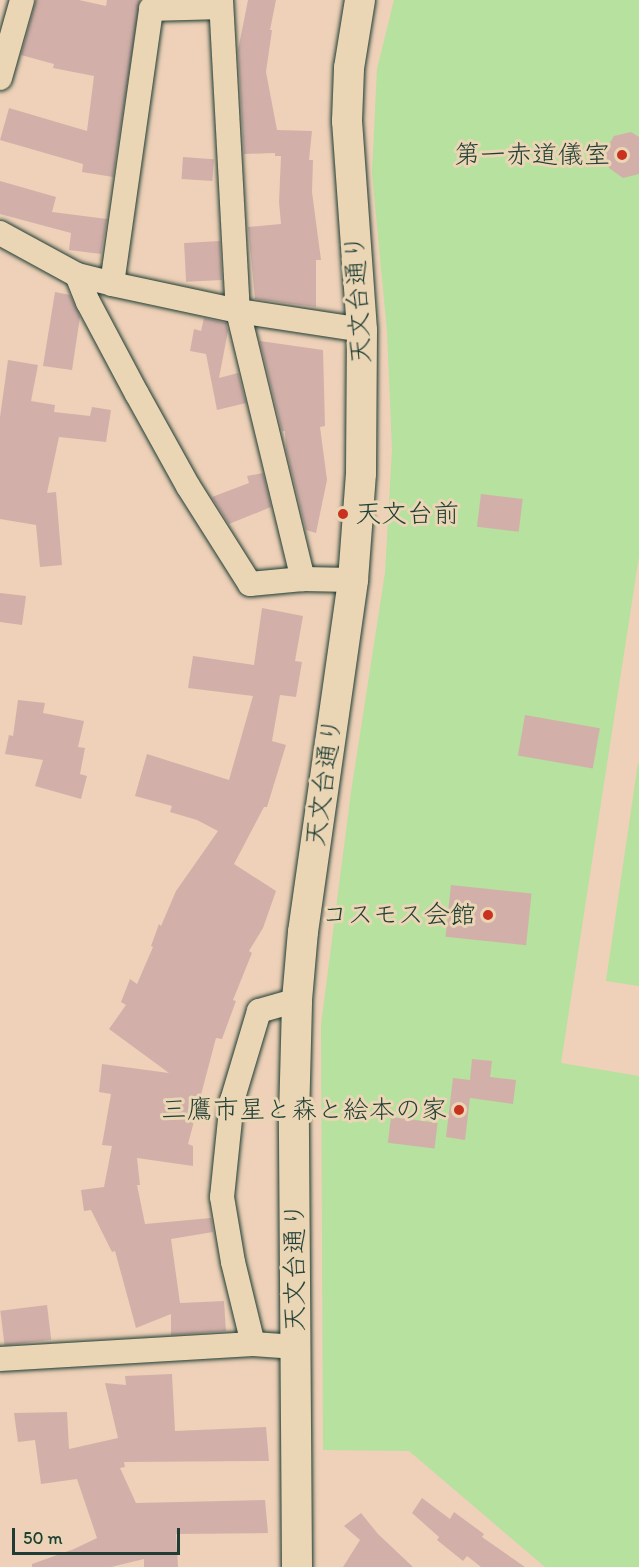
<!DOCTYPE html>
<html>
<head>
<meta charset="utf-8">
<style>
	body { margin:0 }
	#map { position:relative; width:639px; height:1567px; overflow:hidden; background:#eed1b8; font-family:Itim,"Klee One",sans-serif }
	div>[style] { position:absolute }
	.green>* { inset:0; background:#b6e19e }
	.building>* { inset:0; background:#d2b0a9; transform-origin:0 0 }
	.roads { filter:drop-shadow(0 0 2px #1f3d34) drop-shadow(0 0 2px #1f3d34) }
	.minor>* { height:24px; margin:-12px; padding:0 12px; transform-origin:12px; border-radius:12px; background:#ead5b4 }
	.major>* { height:30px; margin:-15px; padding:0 15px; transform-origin:15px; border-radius:15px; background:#ead5b4 }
	.dots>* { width:16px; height:16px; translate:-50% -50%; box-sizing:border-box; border:3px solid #ead5b4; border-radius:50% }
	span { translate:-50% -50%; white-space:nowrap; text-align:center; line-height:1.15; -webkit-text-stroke:6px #ead5b4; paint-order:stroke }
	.poi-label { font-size:26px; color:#1f3d34 }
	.right { translate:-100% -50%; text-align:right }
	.left { translate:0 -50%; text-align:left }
	.street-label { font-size:26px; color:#1f3d34 }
	.scale { position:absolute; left:12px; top:1528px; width:168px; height:27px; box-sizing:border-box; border:3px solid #1f3d34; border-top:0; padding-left:8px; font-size:18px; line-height:21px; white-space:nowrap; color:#1f3d34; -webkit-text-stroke:4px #ead5b4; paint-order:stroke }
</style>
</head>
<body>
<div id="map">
	<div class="green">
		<i style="clip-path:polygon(394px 0,639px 0,639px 556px,561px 1063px,639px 1076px,639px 1567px,545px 1567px,409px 1451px,323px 1450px,321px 1025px,351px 792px,385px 573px,392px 449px,387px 332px,372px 172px,377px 69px)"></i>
		<i style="clip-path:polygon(638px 763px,639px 763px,639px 986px,606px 981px)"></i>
	</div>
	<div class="building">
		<i style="clip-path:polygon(36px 0,79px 0,106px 6px,107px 0,140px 0,113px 177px,82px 172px,83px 164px,0 140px,9px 108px,87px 131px,94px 76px,53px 68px,54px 64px,21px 55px)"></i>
		<i style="clip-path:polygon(248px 0,276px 0,270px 30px,272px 30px,266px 72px,277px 130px,312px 131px,309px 160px,313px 160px,312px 192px,321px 260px,316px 260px,316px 307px,255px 299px,248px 227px,281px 224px,279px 202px,281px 156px,275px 156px,275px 153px,244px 154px,238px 50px)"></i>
		<i style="clip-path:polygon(631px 132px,639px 137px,639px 174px,623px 178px,609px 168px,605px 151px,614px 136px)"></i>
		<i style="left:183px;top:157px;width:31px;height:22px;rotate:4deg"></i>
		<i style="clip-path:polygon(0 181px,56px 197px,52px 212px,107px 219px,101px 254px,69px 250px,71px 233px,0 214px)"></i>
		<i style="left:220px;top:241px;width:39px;height:36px;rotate:87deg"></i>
		<i style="clip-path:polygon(55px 292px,70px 295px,80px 317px,72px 370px,43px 366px)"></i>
		<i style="clip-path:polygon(204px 318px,226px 323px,228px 331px,219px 378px,238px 373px,246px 403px,217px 410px,206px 354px,190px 351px,194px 329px,201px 331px)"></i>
		<i style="clip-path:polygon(260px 341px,323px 350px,325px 426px,320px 427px,327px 480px,316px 533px,306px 530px,286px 449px,285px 431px,282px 431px)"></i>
		<i style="clip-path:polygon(8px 360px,38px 365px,31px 401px,55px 405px,54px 412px,90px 416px,92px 407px,111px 410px,106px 442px,59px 437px,47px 493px,56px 492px,62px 565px,40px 567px,36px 525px,0 519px,0 417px)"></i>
		<i style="clip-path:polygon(263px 473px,271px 507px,229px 524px,212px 497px,249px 483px,247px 476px)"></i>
		<i style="left:481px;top:494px;width:42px;height:33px;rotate:7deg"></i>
		<i style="clip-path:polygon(0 593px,26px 596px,22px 625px,0 622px)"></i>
		<i style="clip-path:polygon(262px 608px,303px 616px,295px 661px,302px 662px,296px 697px,280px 695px,272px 741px,286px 745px,267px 807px,264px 807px,234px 864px,276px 891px,263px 928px,249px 951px,252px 953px,233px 1000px,236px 1001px,222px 1039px,216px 1038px,188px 1144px,193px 1146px,193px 1166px,137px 1158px,140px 1185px,137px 1185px,145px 1224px,211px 1218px,213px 1232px,171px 1239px,180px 1303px,224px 1301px,226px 1331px,171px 1335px,171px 1314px,136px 1328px,115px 1251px,112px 1252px,91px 1210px,84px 1211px,81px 1190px,104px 1187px,112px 1146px,102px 1145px,111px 1094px,99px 1092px,102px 1064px,169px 1073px,109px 1029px,126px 1005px,121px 1002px,130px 979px,137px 984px,153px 947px,151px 946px,159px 924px,161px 926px,176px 891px,218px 831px,197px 820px,170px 812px,172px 806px,135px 796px,147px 754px,229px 780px,253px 696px,188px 688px,193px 656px,254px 665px)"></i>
		<i style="clip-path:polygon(18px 700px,45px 703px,43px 713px,84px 721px,78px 747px,85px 748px,80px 774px,87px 776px,81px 799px,35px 786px,43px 760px,5px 754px,9px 735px,13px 736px)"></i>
		<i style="left:525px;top:715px;width:76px;height:41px;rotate:10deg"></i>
		<i style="left:451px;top:885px;width:81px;height:52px;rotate:6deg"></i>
		<i style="clip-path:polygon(472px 1059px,492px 1061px,490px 1077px,516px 1080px,513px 1104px,470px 1098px,465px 1140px,446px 1137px,453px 1078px,470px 1080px)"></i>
		<i style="left:391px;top:1117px;width:47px;height:26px;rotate:7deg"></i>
		<i style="left:47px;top:1305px;width:35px;height:47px;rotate:83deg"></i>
		<i style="clip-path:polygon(172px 1374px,175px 1431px,266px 1427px,269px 1461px,124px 1462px,125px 1467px,120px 1468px,136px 1503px,265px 1500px,268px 1533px,176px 1534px,178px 1567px,144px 1567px,144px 1559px,111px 1567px,32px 1567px,32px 1564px,74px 1549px,97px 1538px,77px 1479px,41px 1484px,35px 1440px,18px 1442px,14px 1413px,67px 1412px,69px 1449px,118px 1438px,105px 1383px,126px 1385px,125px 1376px)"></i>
		<i style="clip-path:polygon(422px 1498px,450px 1519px,454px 1512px,484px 1534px,482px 1537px,525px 1567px,481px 1567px,467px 1556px,463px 1561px,437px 1540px,439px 1537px,412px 1513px)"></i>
		<i style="clip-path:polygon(361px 1513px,378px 1534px,413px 1567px,343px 1567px,360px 1540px,344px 1526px)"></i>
	</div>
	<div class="roads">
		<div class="minor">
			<i style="left:221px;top:0;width:311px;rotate:86.9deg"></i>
			<i style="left:238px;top:311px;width:276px;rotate:76.4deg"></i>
			<i style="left:0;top:78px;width:81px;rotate:-74.2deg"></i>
			<i style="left:0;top:233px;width:88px;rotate:28.6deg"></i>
			<i style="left:77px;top:275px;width:36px;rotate:14deg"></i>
			<i style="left:112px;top:284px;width:129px;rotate:12.1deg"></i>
			<i style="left:238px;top:311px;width:125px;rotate:8.7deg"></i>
			<i style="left:77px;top:275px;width:29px;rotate:68deg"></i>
			<i style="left:88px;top:302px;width:104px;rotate:62deg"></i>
			<i style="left:137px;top:394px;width:105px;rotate:61deg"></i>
			<i style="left:188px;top:486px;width:116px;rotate:57.7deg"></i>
			<i style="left:250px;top:584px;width:53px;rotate:-5.4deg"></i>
			<i style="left:303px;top:579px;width:50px;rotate:1.1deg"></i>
			<i style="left:112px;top:284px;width:278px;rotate:-81.9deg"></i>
			<i style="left:151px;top:9px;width:70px;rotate:-1.6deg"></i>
			<i style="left:253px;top:1344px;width:84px;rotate:-103.7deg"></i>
			<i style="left:233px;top:1262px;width:66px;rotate:-99.6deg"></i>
			<i style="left:222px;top:1197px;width:97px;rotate:-84.1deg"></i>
			<i style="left:232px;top:1101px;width:94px;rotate:-73.3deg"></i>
			<i style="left:259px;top:1011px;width:40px;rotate:-16deg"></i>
			<i style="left:0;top:1359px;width:253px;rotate:-3.4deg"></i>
			<i style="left:253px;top:1344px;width:43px;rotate:4deg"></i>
		</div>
		<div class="major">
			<i style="left:297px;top:1567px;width:449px;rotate:-90.4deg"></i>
			<i style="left:294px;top:1118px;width:118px;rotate:-88.5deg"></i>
			<i style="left:297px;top:1000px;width:68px;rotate:-85deg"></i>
			<i style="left:303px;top:932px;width:356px;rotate:-81.9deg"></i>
			<i style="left:353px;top:580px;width:107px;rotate:-85.7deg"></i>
			<i style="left:361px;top:473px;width:143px;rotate:-89.6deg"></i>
			<i style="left:362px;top:330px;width:210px;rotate:-94.1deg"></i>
			<i style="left:347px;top:121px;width:53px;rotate:-87.8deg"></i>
			<i style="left:349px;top:68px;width:69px;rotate:-80.8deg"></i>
		</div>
	</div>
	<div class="dots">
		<i style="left:622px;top:155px;background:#c8321e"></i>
		<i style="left:343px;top:514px;background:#c8321e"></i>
		<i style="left:488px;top:915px;background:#c8321e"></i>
		<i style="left:459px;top:1110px;background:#c8321e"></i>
	</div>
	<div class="poi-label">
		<span class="right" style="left:610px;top:155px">第一赤道儀室</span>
		<span class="left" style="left:355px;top:514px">天文台前</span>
		<span class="right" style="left:476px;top:915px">コスモス会館</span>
		<span class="right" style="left:447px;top:1110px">三鷹市星と森と絵本の家</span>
	</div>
	<div class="street-label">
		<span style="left:358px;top:299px;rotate:-93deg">天文台通り</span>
		<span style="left:324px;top:782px;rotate:-82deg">天文台通り</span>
		<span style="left:295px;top:1267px;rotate:-90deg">天文台通り</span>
	</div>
	<div class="scale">50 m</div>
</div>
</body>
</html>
